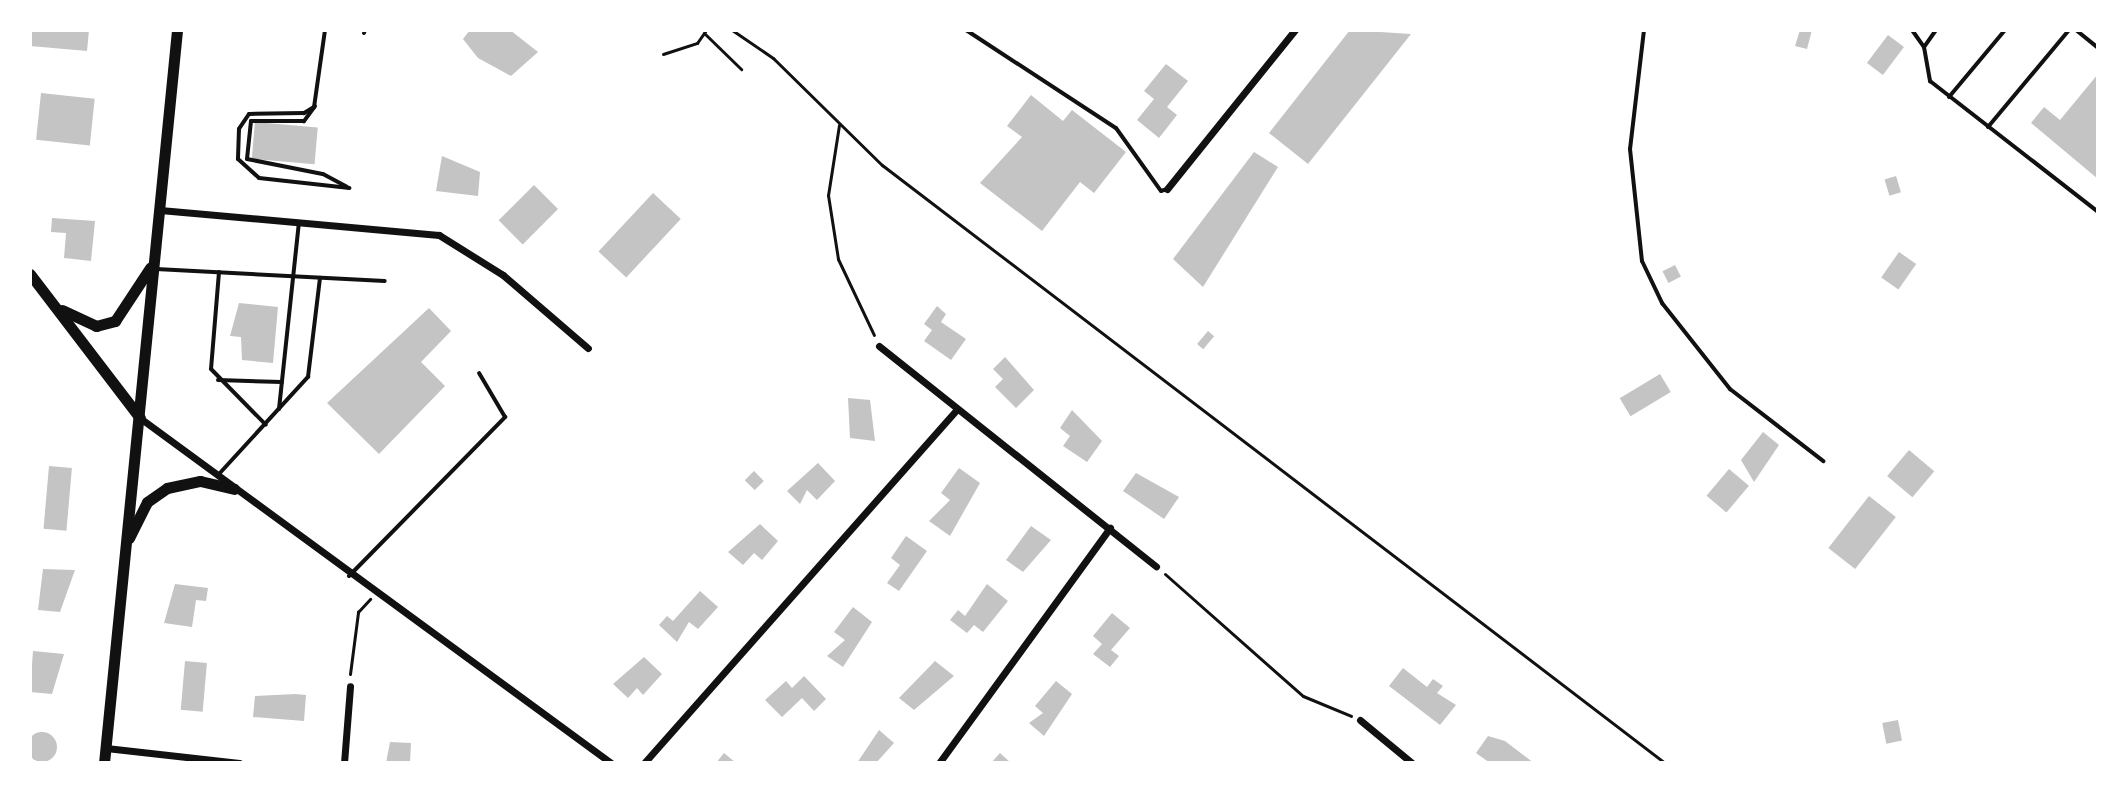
<!DOCTYPE html>
<html>
<head>
<meta charset="utf-8">
<style>
	body { margin:0 }
	#map { position:relative; width:2128px; height:793px; overflow:hidden; background:#fff; font-family:"Work Sans",sans-serif }
	div>[style] { position:absolute }
	.building>* { inset:0; background:#c4c4c4; transform-origin:0 0 }
	.round { border-radius:50% }
	.path>* { height:3px; margin:-1.5px; padding:0 1.5px; transform-origin:1.5px; border-radius:1.5px; background:#111 }
	.service>* { height:4px; margin:-2px; padding:0 2px; transform-origin:2px; border-radius:2px; background:#111 }
	.minor>* { height:7px; margin:-3.5px; padding:0 3.5px; transform-origin:3.5px; border-radius:3.5px; background:#111 }
	.secondary>* { height:11px; margin:-5.5px; padding:0 5.5px; transform-origin:5.5px; border-radius:5.5px; background:#111 }
	span { translate:-50% -50%; white-space:nowrap; text-align:center; line-height:1.15; -webkit-text-stroke:8px #fff; paint-order:stroke }
	.frame { position:absolute; inset:0; border:32px solid #fff; pointer-events:none }
</style>
</head>
<body>
<div id="map">
	<div class="building">
		<i style="clip-path:polygon(30px 30px,89px 30px,87px 51px,30px 46px)"></i>
		<i style="clip-path:polygon(470px 30px,510px 30px,538px 52px,511px 76px,478px 58px,463px 39px)"></i>
		<i style="clip-path:polygon(1350px 30px,1411px 34px,1308px 164px,1269px 133px)"></i>
		<i style="clip-path:polygon(1800px 30px,1812px 30px,1807px 49px,1795px 46px)"></i>
		<i style="left:1888px;top:35px;width:20px;height:35px;rotate:37deg"></i>
		<i style="clip-path:polygon(1166px 64px,1188px 81px,1167px 107px,1177px 115px,1159px 138px,1137px 120px,1154px 99px,1144px 91px)"></i>
		<i style="clip-path:polygon(2098px 74px,2098px 179px,2031px 123px,2044px 107px,2060px 120px)"></i>
		<i style="left:41px;top:93px;width:54px;height:47px;rotate:6deg"></i>
		<i style="clip-path:polygon(1031px 95px,1063px 121px,1072px 110px,1126px 152px,1094px 193px,1080px 182px,1042px 231px,980px 183px,1022px 137px,1007px 126px)"></i>
		<i style="left:255px;top:122px;width:63px;height:37px;rotate:5deg"></i>
		<i style="clip-path:polygon(1254px 152px,1278px 167px,1203px 287px,1173px 259px)"></i>
		<i style="clip-path:polygon(442px 156px,480px 172px,478px 196px,436px 191px)"></i>
		<i style="left:1896px;top:176px;width:17px;height:12px;rotate:73deg"></i>
		<i style="left:534px;top:185px;width:34px;height:50px;rotate:45deg"></i>
		<i style="left:653px;top:193px;width:38px;height:80px;rotate:43deg"></i>
		<i style="clip-path:polygon(52px 218px,95px 221px,91px 261px,64px 258px,66px 233px,51px 232px)"></i>
		<i style="left:1899px;top:252px;width:21px;height:31px;rotate:35deg"></i>
		<i style="left:1675px;top:265px;width:13px;height:14px;rotate:63deg"></i>
		<i style="clip-path:polygon(239px 303px,278px 307px,273px 363px,242px 360px,241px 337px,230px 336px)"></i>
		<i style="clip-path:polygon(937px 306px,946px 314px,941px 322px,966px 339px,951px 360px,924px 341px,932px 330px,924px 324px)"></i>
		<i style="clip-path:polygon(429px 308px,451px 331px,421px 362px,445px 386px,379px 454px,327px 403px)"></i>
		<i style="left:1208px;top:331px;width:8px;height:17px;rotate:40deg"></i>
		<i style="clip-path:polygon(1005px 357px,1034px 390px,1016px 408px,995px 387px,1003px 379px,993px 369px)"></i>
		<i style="left:1660px;top:374px;width:21px;height:47px;rotate:59deg"></i>
		<i style="clip-path:polygon(848px 398px,870px 400px,875px 441px,850px 438px)"></i>
		<i style="clip-path:polygon(1072px 410px,1102px 441px,1087px 462px,1063px 446px,1070px 436px,1060px 428px)"></i>
		<i style="clip-path:polygon(1763px 432px,1779px 445px,1754px 482px,1741px 460px)"></i>
		<i style="left:1909px;top:450px;width:33px;height:34px;rotate:40deg"></i>
		<i style="clip-path:polygon(818px 463px,835px 481px,817px 500px,807px 490px,800px 504px,787px 491px)"></i>
		<i style="left:49px;top:466px;width:23px;height:63px;rotate:5deg"></i>
		<i style="clip-path:polygon(959px 468px,980px 483px,950px 536px,929px 521px,950px 500px,941px 493px)"></i>
		<i style="left:1729px;top:469px;width:26px;height:35px;rotate:40deg"></i>
		<i style="left:754px;top:471px;width:14px;height:13px;rotate:45deg"></i>
		<i style="clip-path:polygon(1136px 473px,1179px 497px,1164px 519px,1123px 491px)"></i>
		<i style="left:1869px;top:496px;width:34px;height:66px;rotate:38deg"></i>
		<i style="clip-path:polygon(760px 524px,778px 541px,762px 560px,754px 553px,743px 565px,728px 552px)"></i>
		<i style="clip-path:polygon(1031px 526px,1051px 540px,1023px 572px,1006px 560px)"></i>
		<i style="clip-path:polygon(906px 536px,927px 551px,899px 591px,887px 583px,900px 565px,891px 558px)"></i>
		<i style="clip-path:polygon(43px 569px,75px 570px,60px 612px,38px 610px)"></i>
		<i style="clip-path:polygon(175px 584px,208px 588px,206px 601px,196px 600px,192px 627px,164px 623px)"></i>
		<i style="clip-path:polygon(987px 584px,1008px 601px,983px 632px,974px 625px,967px 633px,950px 620px,958px 610px,965px 616px)"></i>
		<i style="clip-path:polygon(700px 591px,718px 607px,698px 629px,689px 622px,677px 642px,659px 625px,667px 616px,673px 621px)"></i>
		<i style="clip-path:polygon(853px 607px,872px 622px,843px 667px,827px 656px,845px 640px,834px 632px)"></i>
		<i style="clip-path:polygon(1112px 613px,1130px 628px,1111px 650px,1119px 656px,1110px 667px,1093px 654px,1102px 644px,1093px 636px)"></i>
		<i style="clip-path:polygon(33px 651px,64px 654px,52px 694px,30px 692px)"></i>
		<i style="clip-path:polygon(644px 657px,662px 674px,643px 695px,637px 688px,628px 698px,613px 684px)"></i>
		<i style="left:185px;top:661px;width:22px;height:49px;rotate:5deg"></i>
		<i style="clip-path:polygon(935px 661px,954px 676px,914px 710px,899px 698px)"></i>
		<i style="clip-path:polygon(1403px 668px,1427px 687px,1433px 679px,1443px 686px,1437px 693px,1456px 705px,1440px 725px,1389px 686px)"></i>
		<i style="clip-path:polygon(804px 676px,826px 699px,814px 711px,802px 698px,782px 717px,765px 700px,786px 681px,792px 688px)"></i>
		<i style="clip-path:polygon(1056px 681px,1072px 694px,1044px 736px,1029px 723px,1043px 713px,1035px 706px)"></i>
		<i style="clip-path:polygon(295px 694px,306px 695px,304px 721px,253px 717px,255px 696px)"></i>
		<i style="left:1898px;top:720px;width:21px;height:16px;rotate:79deg"></i>
		<i style="clip-path:polygon(879px 730px,894px 743px,876px 763px,857px 763px)"></i>
		<i class="round" style="left:27px;top:732px;width:30px;height:30px"></i>
		<i style="clip-path:polygon(1488px 736px,1505px 741px,1534px 763px,1490px 763px,1476px 753px)"></i>
		<i style="clip-path:polygon(390px 742px,411px 743px,410px 763px,386px 763px)"></i>
		<i style="clip-path:polygon(724px 753px,736px 763px,716px 763px)"></i>
		<i style="clip-path:polygon(1000px 753px,1011px 763px,991px 763px)"></i>
	</div>
	<div class="path">
		<i style="left:732px;top:30px;width:50px;rotate:34.3deg"></i>
		<i style="left:773px;top:58px;width:153px;rotate:44.5deg"></i>
		<i style="left:882px;top:165px;width:985px;rotate:37.37deg"></i>
		<i style="left:704px;top:33px;width:52px;rotate:44.2deg"></i>
		<i style="left:663px;top:54px;width:36px;rotate:-18deg"></i>
		<i style="left:697px;top:43px;width:16px;rotate:-55deg"></i>
		<i style="left:839px;top:125px;width:71px;rotate:98.9deg"></i>
		<i style="left:828px;top:195px;width:65px;rotate:81.1deg"></i>
		<i style="left:838px;top:259px;width:84px;rotate:64.7deg"></i>
		<i style="left:1165px;top:574px;width:184px;rotate:41.5deg"></i>
		<i style="left:1303px;top:696px;width:52px;rotate:22.6deg"></i>
		<i style="left:350px;top:674px;width:63px;rotate:-82.6deg"></i>
		<i style="left:358px;top:612px;width:18px;rotate:-47deg"></i>
	</div>
	<div class="service">
		<i style="left:325px;top:30px;width:78px;rotate:98.1deg"></i>
		<i style="left:314px;top:107px;width:12px;rotate:149deg"></i>
		<i style="left:304px;top:113px;width:55px;rotate:179deg"></i>
		<i style="left:249px;top:114px;width:18px;rotate:124deg"></i>
		<i style="left:239px;top:129px;width:30px;rotate:92deg"></i>
		<i style="left:238px;top:159px;width:28px;rotate:42deg"></i>
		<i style="left:259px;top:178px;width:91px;rotate:6.3deg"></i>
		<i style="left:966px;top:30px;width:179px;rotate:33.2deg"></i>
		<i style="left:1116px;top:128px;width:77px;rotate:54.5deg"></i>
		<i style="left:1161px;top:191px;width:6px;rotate:-18deg"></i>
		<i style="left:1644px;top:30px;width:120px;rotate:96.7deg"></i>
		<i style="left:1630px;top:149px;width:113px;rotate:83.9deg"></i>
		<i style="left:1642px;top:261px;width:47px;rotate:64.5deg"></i>
		<i style="left:1662px;top:303px;width:110px;rotate:51.7deg"></i>
		<i style="left:1730px;top:389px;width:118px;rotate:37.7deg"></i>
		<i style="left:1912px;top:30px;width:21px;rotate:55deg"></i>
		<i style="left:1936px;top:30px;width:21px;rotate:125deg"></i>
		<i style="left:1924px;top:47px;width:35px;rotate:80deg"></i>
		<i style="left:1930px;top:81px;width:213px;rotate:37.9deg"></i>
		<i style="left:2076px;top:30px;width:28px;rotate:39deg"></i>
		<i style="left:364px;top:33px;width:3px;rotate:-72deg"></i>
		<i style="left:1949px;top:97px;width:87px;rotate:-50.1deg"></i>
		<i style="left:315px;top:106px;width:19px;rotate:126deg"></i>
		<i style="left:304px;top:121px;width:53px;rotate:180deg"></i>
		<i style="left:251px;top:121px;width:38px;rotate:96deg"></i>
		<i style="left:247px;top:159px;width:77px;rotate:11.2deg"></i>
		<i style="left:323px;top:174px;width:27px;rotate:28deg"></i>
		<i style="left:1988px;top:127px;width:126px;rotate:-50.1deg"></i>
		<i style="left:156px;top:269px;width:229px;rotate:3deg"></i>
		<i style="left:219px;top:272px;width:97px;rotate:94.7deg"></i>
		<i style="left:211px;top:369px;width:78px;rotate:45.5deg"></i>
		<i style="left:218px;top:380px;width:64px;rotate:1.8deg"></i>
		<i style="left:279px;top:409px;width:187px;rotate:-83.9deg"></i>
		<i style="left:219px;top:474px;width:132px;rotate:-47.5deg"></i>
		<i style="left:308px;top:377px;width:100px;rotate:-83.1deg"></i>
		<i style="left:349px;top:576px;width:223px;rotate:-45.5deg"></i>
		<i style="left:505px;top:417px;width:51px;rotate:-120.6deg"></i>
	</div>
	<div class="minor">
		<i style="left:1167px;top:189px;width:204px;rotate:-51.2deg"></i>
		<i style="left:160px;top:210px;width:280px;rotate:5.1deg"></i>
		<i style="left:439px;top:235px;width:75px;rotate:32deg"></i>
		<i style="left:503px;top:275px;width:112px;rotate:40.7deg"></i>
		<i style="left:879px;top:346px;width:354px;rotate:38.5deg"></i>
		<i style="left:140px;top:418px;width:584px;rotate:36.22deg"></i>
		<i style="left:1360px;top:720px;width:67px;rotate:39.6deg"></i>
		<i style="left:106px;top:748px;width:134px;rotate:6.4deg"></i>
		<i style="left:344px;top:763px;width:77px;rotate:-85.5deg"></i>
		<i style="left:644px;top:763px;width:470px;rotate:-48.5deg"></i>
		<i style="left:939px;top:763px;width:291px;rotate:-54deg"></i>
	</div>
	<div class="secondary">
		<i style="left:30px;top:274px;width:181px;rotate:52.6deg"></i>
		<i style="left:62px;top:310px;width:38px;rotate:25deg"></i>
		<i style="left:96px;top:326px;width:20px;rotate:-15deg"></i>
		<i style="left:115px;top:321px;width:64px;rotate:-56.6deg"></i>
		<i style="left:129px;top:538px;width:40px;rotate:-63.4deg"></i>
		<i style="left:147px;top:502px;width:24px;rotate:-35deg"></i>
		<i style="left:167px;top:488px;width:34px;rotate:-12deg"></i>
		<i style="left:200px;top:481px;width:35px;rotate:13deg"></i>
		<i style="left:104px;top:763px;width:737px;rotate:-84.31deg"></i>
	</div>
	<div class="frame"></div>
</div>
</body>
</html>
